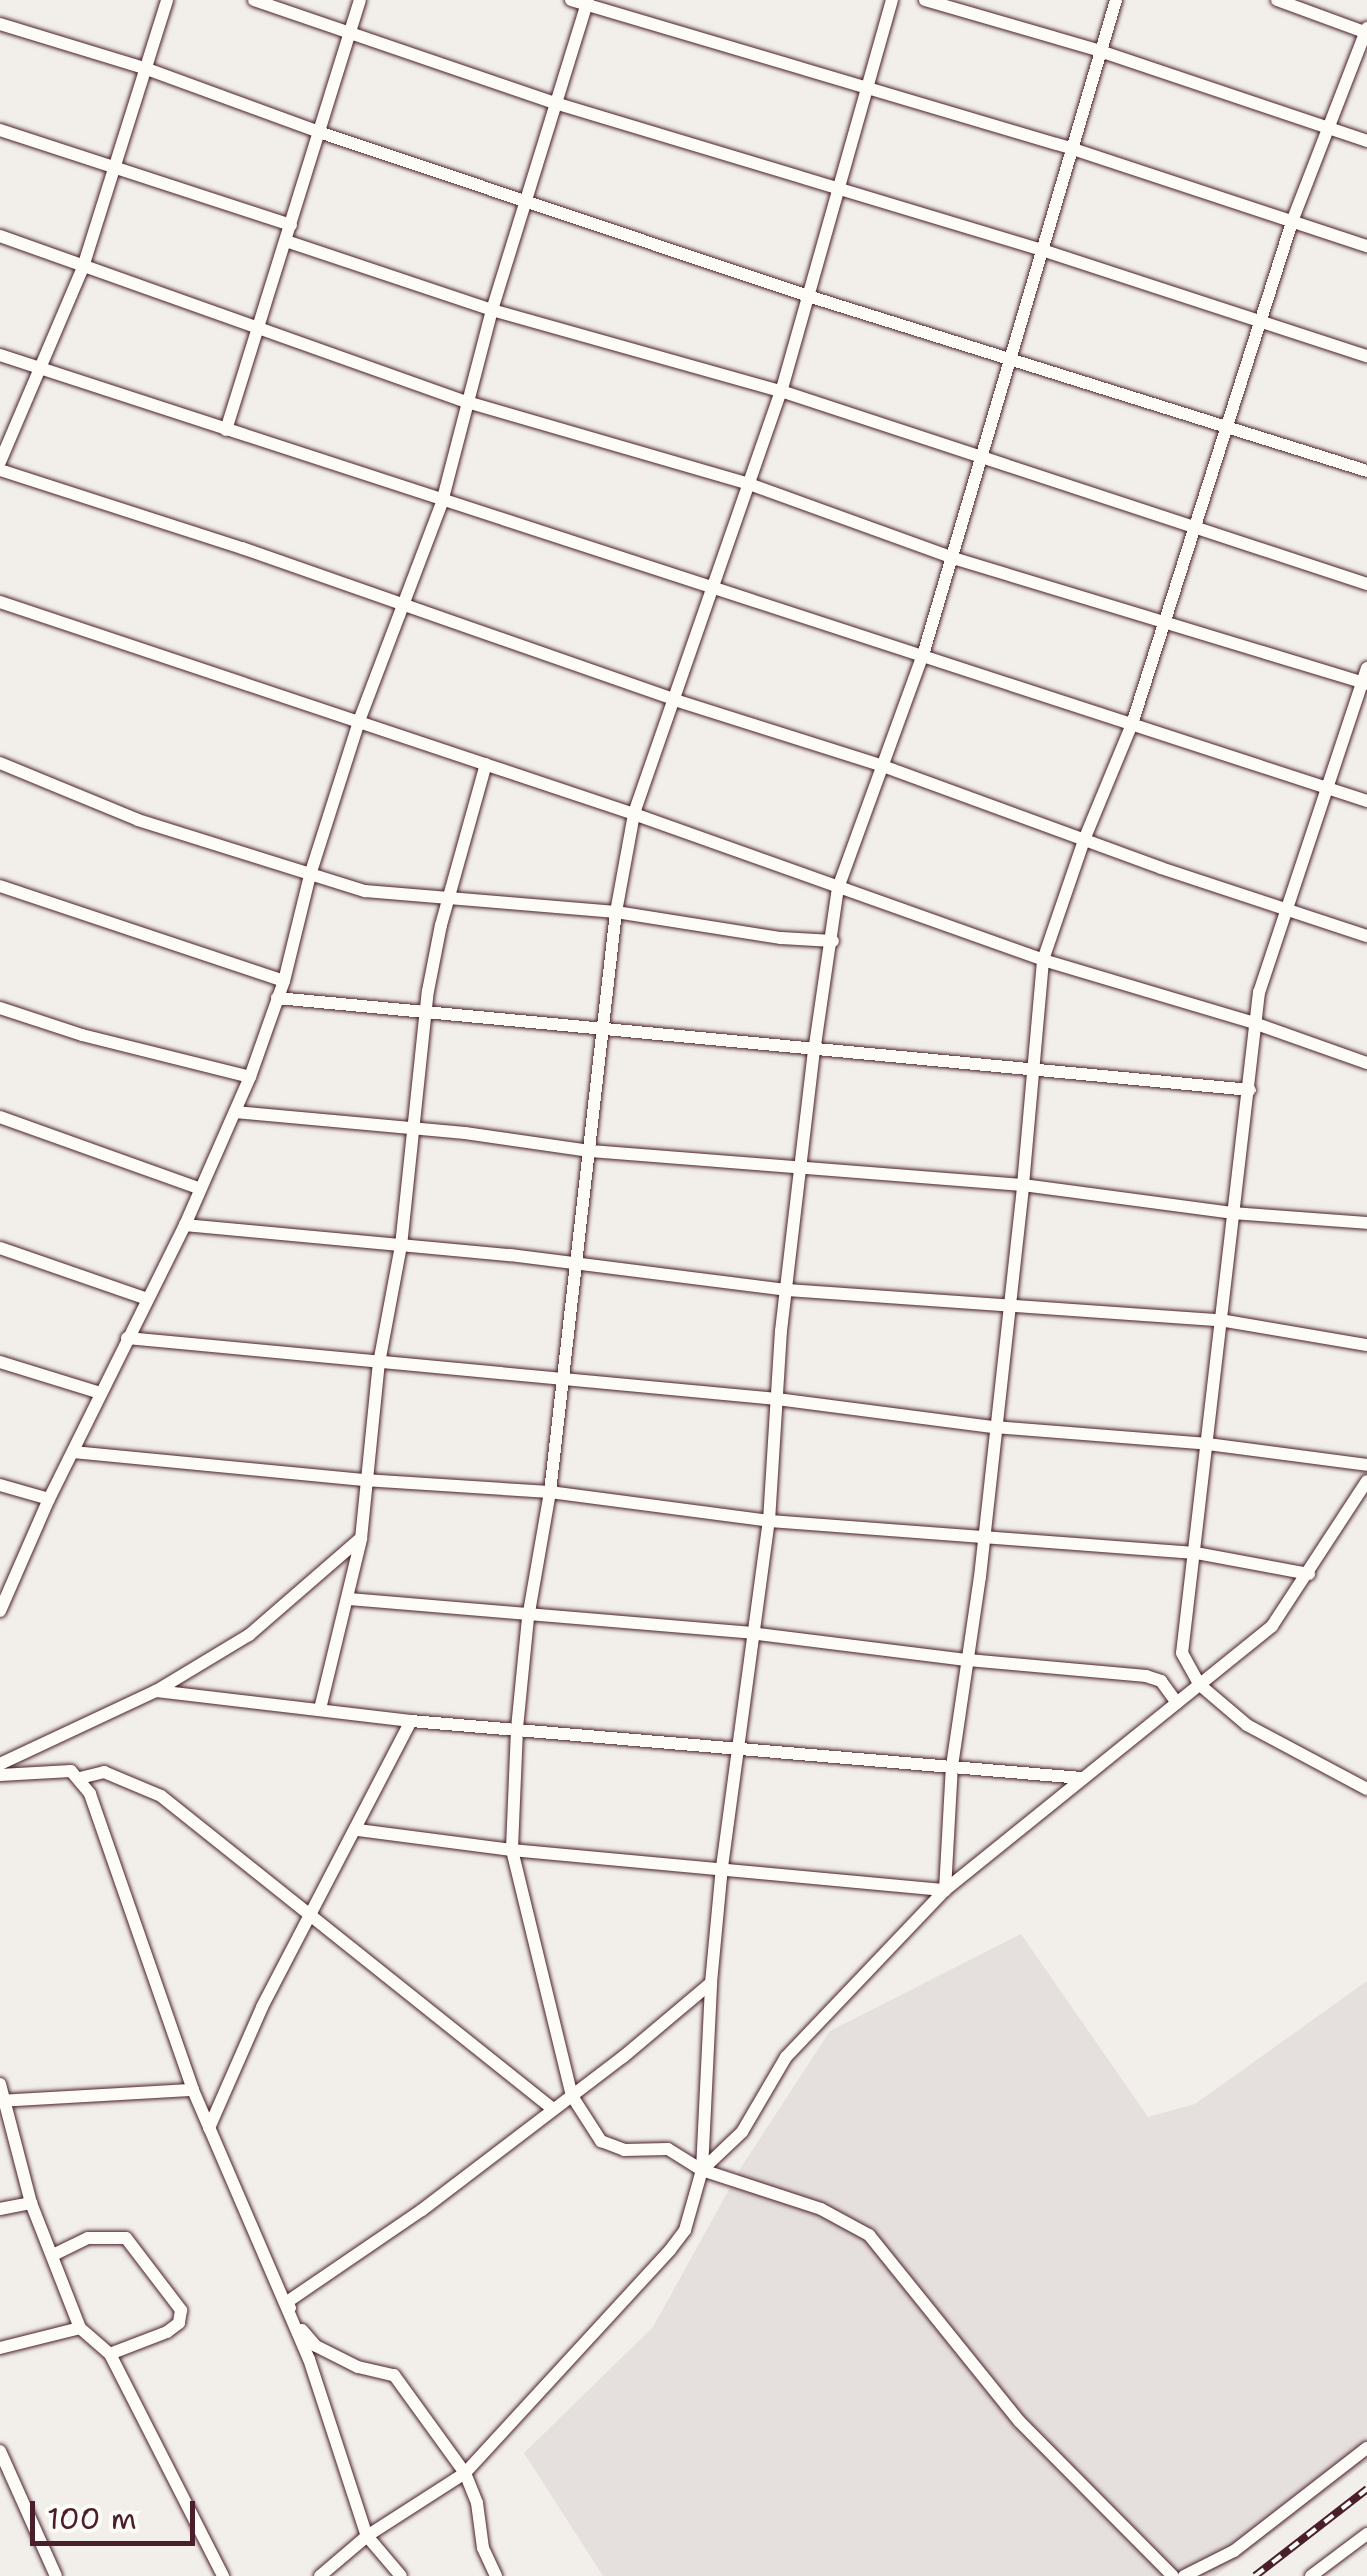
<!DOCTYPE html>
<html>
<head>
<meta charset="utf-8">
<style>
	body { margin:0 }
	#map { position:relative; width:1367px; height:2576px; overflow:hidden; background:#f2efeb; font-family:"Shantell Sans",sans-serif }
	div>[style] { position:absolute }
	.built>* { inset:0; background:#e5dfdd }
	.roads { filter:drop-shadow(0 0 2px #4a1f2b) drop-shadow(0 0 2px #4a1f2b) }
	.minor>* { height:12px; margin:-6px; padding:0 6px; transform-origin:6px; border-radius:6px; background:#fdfcf7 }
	.rail>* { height:8px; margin-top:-4px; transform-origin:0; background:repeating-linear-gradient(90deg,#fdfcf7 0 11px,#4a1f2b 0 22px); box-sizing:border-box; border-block:2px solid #4a1f2b }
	span { translate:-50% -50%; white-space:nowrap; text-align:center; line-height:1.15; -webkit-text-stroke:8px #fdfcf7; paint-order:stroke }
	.scale { position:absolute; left:30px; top:2501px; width:165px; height:45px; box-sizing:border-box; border:5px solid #4a1f2b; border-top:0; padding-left:12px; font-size:30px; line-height:35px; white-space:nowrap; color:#4a1f2b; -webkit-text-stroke:8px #fdfcf7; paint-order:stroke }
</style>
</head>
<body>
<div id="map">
	<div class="built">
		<i style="clip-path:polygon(1021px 1934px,1148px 2117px,1195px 2104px,1367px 1981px,1367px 2462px,1215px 2576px,603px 2576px,524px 2453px,653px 2327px,742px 2166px,830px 2031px)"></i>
	</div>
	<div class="roads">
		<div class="minor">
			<i style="left:254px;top:0;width:318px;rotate:18.9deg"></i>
			<i style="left:555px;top:103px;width:506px;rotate:16.79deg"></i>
			<i style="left:1039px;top:249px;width:345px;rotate:18.1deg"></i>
			<i style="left:571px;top:0;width:520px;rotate:16.52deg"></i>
			<i style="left:1070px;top:148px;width:313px;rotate:18.3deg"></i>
			<i style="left:892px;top:0;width:406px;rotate:105.8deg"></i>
			<i style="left:781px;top:391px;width:448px;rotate:109.2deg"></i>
			<i style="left:634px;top:814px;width:100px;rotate:100.4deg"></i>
			<i style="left:616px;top:912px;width:584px;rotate:96.49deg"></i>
			<i style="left:550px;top:1492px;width:128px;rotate:99.9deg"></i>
			<i style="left:528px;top:1618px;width:112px;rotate:95.7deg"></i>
			<i style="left:517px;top:1729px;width:121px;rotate:92.4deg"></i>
			<i style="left:512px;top:1850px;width:253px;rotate:76.3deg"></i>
			<i style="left:572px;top:2096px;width:54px;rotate:57.2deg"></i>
			<i style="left:601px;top:2141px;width:25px;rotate:21deg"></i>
			<i style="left:624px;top:2150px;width:44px;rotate:-1.3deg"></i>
			<i style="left:668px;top:2149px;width:40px;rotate:32deg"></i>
			<i style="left:702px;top:2170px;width:125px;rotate:18.1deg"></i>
			<i style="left:821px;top:2209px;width:55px;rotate:28.4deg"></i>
			<i style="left:869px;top:2235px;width:239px;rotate:51.1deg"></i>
			<i style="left:1019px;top:2421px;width:218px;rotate:45.2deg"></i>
			<i style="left:925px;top:0;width:182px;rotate:16.2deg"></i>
			<i style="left:1100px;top:51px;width:282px;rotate:18.6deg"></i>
			<i style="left:1277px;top:0;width:96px;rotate:20.1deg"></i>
			<i style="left:0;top:24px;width:154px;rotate:17deg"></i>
			<i style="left:147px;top:69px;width:183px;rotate:20.1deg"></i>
			<i style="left:319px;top:132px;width:516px;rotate:18.54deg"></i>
			<i style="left:808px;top:296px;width:586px;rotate:17.38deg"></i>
			<i style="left:0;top:130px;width:306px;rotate:18.1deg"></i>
			<i style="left:0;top:236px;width:496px;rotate:19.6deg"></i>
			<i style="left:467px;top:402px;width:294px;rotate:16.2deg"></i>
			<i style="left:749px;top:484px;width:217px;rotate:19.9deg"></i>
			<i style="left:953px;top:558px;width:433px;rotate:16.9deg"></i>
			<i style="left:286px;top:241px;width:217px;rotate:18.5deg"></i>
			<i style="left:492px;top:310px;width:300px;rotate:15.7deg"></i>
			<i style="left:781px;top:391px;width:617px;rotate:18.23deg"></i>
			<i style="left:0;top:355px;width:1438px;rotate:18.07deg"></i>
			<i style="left:226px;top:430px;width:450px;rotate:-72.7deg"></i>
			<i style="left:0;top:462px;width:212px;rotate:-66.9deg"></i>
			<i style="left:83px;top:267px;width:280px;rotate:-72.5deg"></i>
			<i style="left:0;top:470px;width:254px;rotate:17.9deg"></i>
			<i style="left:242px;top:548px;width:459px;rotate:19.3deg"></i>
			<i style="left:675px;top:700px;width:215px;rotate:17.6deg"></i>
			<i style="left:880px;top:765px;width:299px;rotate:20.1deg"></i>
			<i style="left:1161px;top:868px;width:217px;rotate:18.3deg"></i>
			<i style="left:0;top:602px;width:669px;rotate:18.49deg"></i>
			<i style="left:634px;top:814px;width:434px;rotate:19.6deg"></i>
			<i style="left:1043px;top:960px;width:220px;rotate:16.6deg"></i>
			<i style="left:1254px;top:1023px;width:120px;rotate:19.5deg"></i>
			<i style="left:1367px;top:668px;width:342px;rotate:108.4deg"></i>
			<i style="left:1259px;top:992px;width:665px;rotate:96.64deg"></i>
			<i style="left:1182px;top:1653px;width:37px;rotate:61deg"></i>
			<i style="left:1200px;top:1685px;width:62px;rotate:40.4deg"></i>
			<i style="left:1247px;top:1725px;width:136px;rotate:28.1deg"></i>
			<i style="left:0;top:763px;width:149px;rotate:22.4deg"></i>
			<i style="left:138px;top:820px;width:238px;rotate:17.4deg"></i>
			<i style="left:365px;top:891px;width:252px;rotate:4.8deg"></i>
			<i style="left:616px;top:912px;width:167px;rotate:9deg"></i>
			<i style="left:781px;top:938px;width:52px;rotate:3.3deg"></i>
			<i style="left:0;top:886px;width:299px;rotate:18.5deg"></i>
			<i style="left:277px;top:998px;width:977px;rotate:5.4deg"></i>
			<i style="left:0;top:1008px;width:86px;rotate:18.2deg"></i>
			<i style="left:82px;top:1035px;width:173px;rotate:14deg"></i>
			<i style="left:235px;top:1112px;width:231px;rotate:5.2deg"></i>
			<i style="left:465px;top:1133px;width:126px;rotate:8.2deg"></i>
			<i style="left:590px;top:1151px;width:434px;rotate:4.5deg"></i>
			<i style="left:1023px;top:1185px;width:211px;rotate:7.6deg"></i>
			<i style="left:1232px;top:1213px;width:135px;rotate:4.2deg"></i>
			<i style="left:0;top:1117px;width:210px;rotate:19.7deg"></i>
			<i style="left:185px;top:1225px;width:326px;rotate:5.3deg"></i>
			<i style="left:510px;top:1255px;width:278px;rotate:7.2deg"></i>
			<i style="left:786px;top:1290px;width:435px;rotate:4deg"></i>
			<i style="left:1220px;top:1320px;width:149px;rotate:9.7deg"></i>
			<i style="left:0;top:1248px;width:156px;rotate:19.1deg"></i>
			<i style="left:127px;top:1338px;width:653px;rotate:5.36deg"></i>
			<i style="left:777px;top:1399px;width:219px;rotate:7.4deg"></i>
			<i style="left:994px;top:1427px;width:215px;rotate:4.5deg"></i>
			<i style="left:1208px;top:1444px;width:160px;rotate:7.5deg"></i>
			<i style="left:0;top:1362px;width:105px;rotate:17.2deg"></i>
			<i style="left:73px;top:1452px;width:292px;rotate:5.5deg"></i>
			<i style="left:364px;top:1480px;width:186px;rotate:3.7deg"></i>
			<i style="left:550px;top:1492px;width:221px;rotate:7.5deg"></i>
			<i style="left:769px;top:1521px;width:428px;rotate:4.3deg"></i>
			<i style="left:1196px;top:1553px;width:115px;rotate:10.5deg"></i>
			<i style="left:0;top:1485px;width:51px;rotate:15.9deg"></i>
			<i style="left:349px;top:1599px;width:402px;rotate:4.8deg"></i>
			<i style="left:750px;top:1633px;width:220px;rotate:7.1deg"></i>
			<i style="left:968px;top:1660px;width:179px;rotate:5.1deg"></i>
			<i style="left:1146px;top:1676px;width:16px;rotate:18deg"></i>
			<i style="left:1161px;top:1681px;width:27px;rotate:54deg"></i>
			<i style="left:0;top:1611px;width:122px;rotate:-66.4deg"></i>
			<i style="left:49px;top:1499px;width:306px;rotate:-63.6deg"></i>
			<i style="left:185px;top:1225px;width:162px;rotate:-66.3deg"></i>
			<i style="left:250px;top:1077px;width:102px;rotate:-70.5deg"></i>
			<i style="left:284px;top:981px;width:109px;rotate:-76.2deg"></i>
			<i style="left:310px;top:875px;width:162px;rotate:-72.3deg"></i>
			<i style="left:359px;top:721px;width:234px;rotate:-69.2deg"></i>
			<i style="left:442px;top:502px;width:198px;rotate:-75.4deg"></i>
			<i style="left:492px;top:310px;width:325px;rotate:-72.8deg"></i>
			<i style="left:156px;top:1691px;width:257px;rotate:6.7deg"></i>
			<i style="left:411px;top:1721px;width:673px;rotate:4.86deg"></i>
			<i style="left:320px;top:1709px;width:175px;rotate:-76.4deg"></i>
			<i style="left:361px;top:1539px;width:177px;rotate:-84.2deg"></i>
			<i style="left:379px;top:1363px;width:119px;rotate:-79.4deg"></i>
			<i style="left:401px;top:1246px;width:256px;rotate:-84deg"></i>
			<i style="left:428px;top:991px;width:67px;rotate:-78.9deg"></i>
			<i style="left:441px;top:925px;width:167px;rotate:-74.4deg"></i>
			<i style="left:0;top:1764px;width:172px;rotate:-25.1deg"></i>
			<i style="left:156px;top:1691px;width:109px;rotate:-31.1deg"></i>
			<i style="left:249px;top:1635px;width:147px;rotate:-40.9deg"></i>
			<i style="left:0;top:1775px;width:71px;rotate:-3.2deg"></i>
			<i style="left:71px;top:1771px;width:30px;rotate:50deg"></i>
			<i style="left:90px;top:1794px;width:313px;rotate:70.8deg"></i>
			<i style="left:193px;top:2090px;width:293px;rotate:66.7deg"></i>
			<i style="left:309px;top:2359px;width:186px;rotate:71.9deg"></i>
			<i style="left:367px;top:2536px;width:52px;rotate:49.6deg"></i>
			<i style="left:80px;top:1778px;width:25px;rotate:-14deg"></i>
			<i style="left:104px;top:1772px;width:62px;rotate:22.8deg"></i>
			<i style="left:161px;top:1796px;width:502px;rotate:38.61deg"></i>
			<i style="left:358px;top:1830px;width:155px;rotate:7.4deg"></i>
			<i style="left:512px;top:1850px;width:435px;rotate:5.3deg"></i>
			<i style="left:945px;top:1890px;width:124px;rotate:-86.8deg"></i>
			<i style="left:952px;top:1766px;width:191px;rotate:-81.6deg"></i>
			<i style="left:980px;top:1577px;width:394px;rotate:-83.7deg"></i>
			<i style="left:1023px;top:1185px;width:226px;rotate:-84.9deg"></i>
			<i style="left:1043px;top:960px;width:127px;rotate:-71.1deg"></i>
			<i style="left:1084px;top:840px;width:126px;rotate:-67.5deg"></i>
			<i style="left:1132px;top:724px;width:530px;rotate:-72.32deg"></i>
			<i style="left:1293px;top:219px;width:205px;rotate:-68.8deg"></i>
			<i style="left:0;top:2084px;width:123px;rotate:75.4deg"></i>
			<i style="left:31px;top:2203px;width:134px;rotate:68.6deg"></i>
			<i style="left:80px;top:2328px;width:40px;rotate:41deg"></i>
			<i style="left:110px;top:2354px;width:249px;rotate:63deg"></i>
			<i style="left:0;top:2101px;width:193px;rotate:-3.3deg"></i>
			<i style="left:209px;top:2128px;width:132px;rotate:-66.3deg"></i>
			<i style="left:262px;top:2007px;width:322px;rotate:-62.5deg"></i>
			<i style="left:702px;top:2170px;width:187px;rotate:-87.2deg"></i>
			<i style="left:711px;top:1983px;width:117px;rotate:-84.6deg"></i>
			<i style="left:722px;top:1867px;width:349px;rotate:-82.3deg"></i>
			<i style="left:769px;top:1521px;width:190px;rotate:-86.4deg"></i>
			<i style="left:781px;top:1331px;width:281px;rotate:-83.3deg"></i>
			<i style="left:814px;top:1052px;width:166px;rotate:-81.7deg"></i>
			<i style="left:838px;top:888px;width:248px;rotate:-70deg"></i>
			<i style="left:923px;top:655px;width:683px;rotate:-73.58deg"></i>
			<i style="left:0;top:2209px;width:32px;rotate:-11deg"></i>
			<i style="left:53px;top:2255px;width:39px;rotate:-26deg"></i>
			<i style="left:88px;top:2238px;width:38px"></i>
			<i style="left:126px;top:2238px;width:91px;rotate:52.6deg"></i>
			<i style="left:181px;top:2310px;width:13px;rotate:99deg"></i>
			<i style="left:179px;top:2323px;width:15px;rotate:143deg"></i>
			<i style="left:167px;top:2332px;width:61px;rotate:158.9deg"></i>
			<i style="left:290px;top:2308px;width:7px;rotate:-117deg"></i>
			<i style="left:287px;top:2302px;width:163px;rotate:-34.3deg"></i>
			<i style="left:422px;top:2210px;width:253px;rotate:-37.3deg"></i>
			<i style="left:623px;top:2057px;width:115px;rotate:-40.1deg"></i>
			<i style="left:302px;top:2330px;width:21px;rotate:49deg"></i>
			<i style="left:316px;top:2346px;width:47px;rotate:26.6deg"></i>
			<i style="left:358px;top:2367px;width:37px;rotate:13deg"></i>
			<i style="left:394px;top:2375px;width:121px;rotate:54.1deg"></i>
			<i style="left:465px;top:2473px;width:32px;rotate:68deg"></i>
			<i style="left:477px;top:2503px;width:45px;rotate:82.4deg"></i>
			<i style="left:483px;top:2548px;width:31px;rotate:65deg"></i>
			<i style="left:0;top:2348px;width:82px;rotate:-14deg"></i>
			<i style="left:0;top:2451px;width:137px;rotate:65.9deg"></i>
			<i style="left:320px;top:2576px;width:62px;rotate:-40.4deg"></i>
			<i style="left:367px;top:2536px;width:117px;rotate:-32.7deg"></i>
			<i style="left:465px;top:2473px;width:303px;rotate:-47.4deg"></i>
			<i style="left:670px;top:2250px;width:25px;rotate:-53deg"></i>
			<i style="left:685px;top:2230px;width:62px;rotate:-74.2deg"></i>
			<i style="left:702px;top:2170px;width:55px;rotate:-43.5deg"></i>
			<i style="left:742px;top:2132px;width:87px;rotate:-59.6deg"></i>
			<i style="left:786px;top:2057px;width:231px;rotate:-46.4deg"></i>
			<i style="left:945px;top:1890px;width:420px;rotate:-38.9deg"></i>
			<i style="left:1272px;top:1626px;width:173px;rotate:-56.8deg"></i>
			<i style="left:1184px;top:2576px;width:56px;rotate:-26.6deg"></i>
			<i style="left:1234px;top:2551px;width:168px;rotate:-37.8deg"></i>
			<i style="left:1311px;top:2576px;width:70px;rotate:-36.9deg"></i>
		</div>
	</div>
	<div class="rail">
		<i style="left:1255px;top:2576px;width:142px;rotate:-37.8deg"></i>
	</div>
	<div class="scale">100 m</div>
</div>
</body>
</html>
